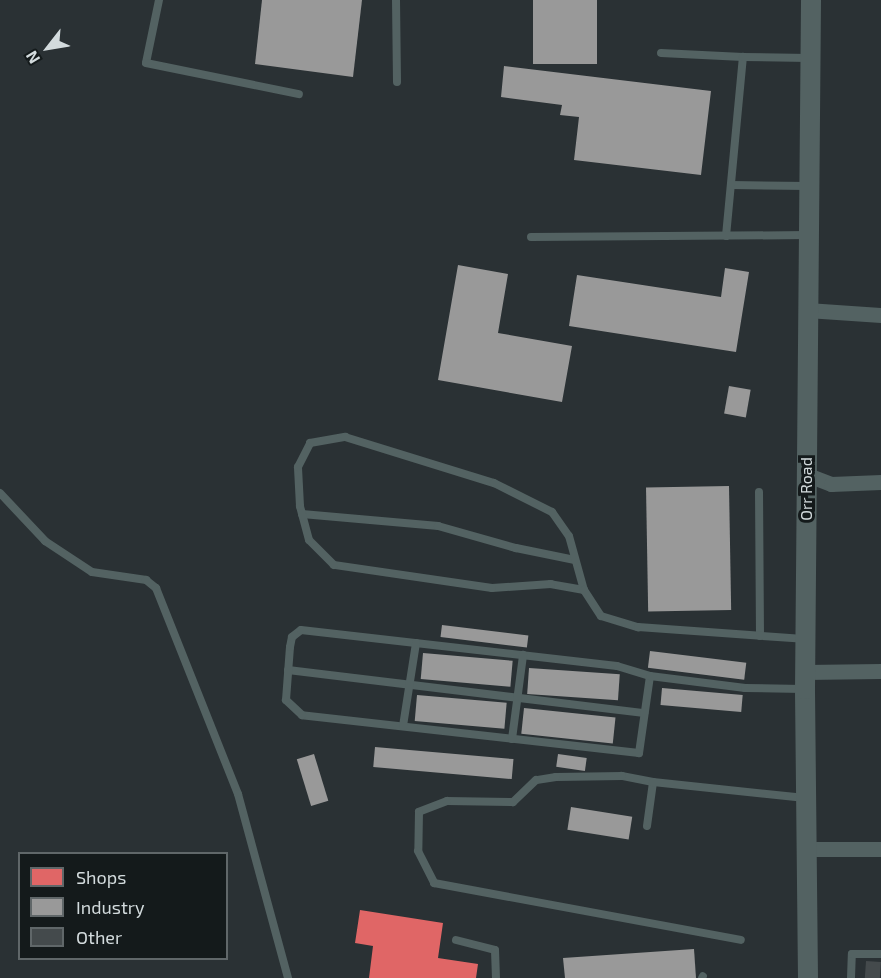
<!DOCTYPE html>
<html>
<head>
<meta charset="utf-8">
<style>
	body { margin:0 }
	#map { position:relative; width:881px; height:978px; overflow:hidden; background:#2a3134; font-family:"Exo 2",sans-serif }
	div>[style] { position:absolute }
	.shops>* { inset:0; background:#e06666 }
	.industry>* { inset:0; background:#999; transform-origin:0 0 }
	.building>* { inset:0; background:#444a4c; transform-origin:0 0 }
	.service>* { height:8px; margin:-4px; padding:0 4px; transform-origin:4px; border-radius:4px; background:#536262 }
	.minor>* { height:15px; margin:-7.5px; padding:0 7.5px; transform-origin:7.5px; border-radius:7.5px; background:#536262 }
	.tertiary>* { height:20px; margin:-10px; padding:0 10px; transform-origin:10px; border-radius:10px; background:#536262 }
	span { translate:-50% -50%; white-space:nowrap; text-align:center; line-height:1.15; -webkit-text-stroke:6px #141a1b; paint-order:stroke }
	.street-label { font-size:16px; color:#d3dbdd }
	.legend { position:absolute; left:18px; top:852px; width:210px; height:108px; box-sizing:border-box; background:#141a1b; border:2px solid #606769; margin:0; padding:8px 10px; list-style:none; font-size:18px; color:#d3dbdd }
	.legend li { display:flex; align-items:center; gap:12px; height:30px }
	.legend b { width:30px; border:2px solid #606769 }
	.north { position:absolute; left:18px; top:18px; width:60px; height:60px; -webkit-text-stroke:4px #141a1b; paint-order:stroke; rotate:239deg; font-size:16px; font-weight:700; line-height:24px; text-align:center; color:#d3dbdd }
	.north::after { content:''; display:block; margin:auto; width:21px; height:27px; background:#d3dbdd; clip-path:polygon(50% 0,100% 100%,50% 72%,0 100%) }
</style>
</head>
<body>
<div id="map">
	<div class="shops">
		<i style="clip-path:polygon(360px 910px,443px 923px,438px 958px,478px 964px,476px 978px,369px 978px,373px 946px,355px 943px)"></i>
	</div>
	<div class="industry">
		<i style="clip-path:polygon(262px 0,362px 0,353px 77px,255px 64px)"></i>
		<i style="left:533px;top:0;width:64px;height:64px"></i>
		<i style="clip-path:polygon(504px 66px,711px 91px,701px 175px,574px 160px,579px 117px,560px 115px,562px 105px,501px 97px)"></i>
		<i style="clip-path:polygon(458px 265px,508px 274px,498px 333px,572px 346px,562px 402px,438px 380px)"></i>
		<i style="clip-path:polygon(725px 268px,749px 272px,736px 352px,569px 326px,577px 275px,721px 297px)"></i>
		<i style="left:729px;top:386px;width:22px;height:28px;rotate:10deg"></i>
		<i style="left:729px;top:486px;width:124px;height:83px;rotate:89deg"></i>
		<i style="left:442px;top:625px;width:87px;height:12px;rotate:7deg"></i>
		<i style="left:650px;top:651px;width:97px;height:17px;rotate:7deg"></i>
		<i style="left:423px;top:653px;width:90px;height:26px;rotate:5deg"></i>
		<i style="left:529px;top:668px;width:91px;height:26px;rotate:4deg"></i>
		<i style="left:662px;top:688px;width:81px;height:17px;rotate:5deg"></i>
		<i style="left:417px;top:695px;width:90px;height:26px;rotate:5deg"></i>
		<i style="left:524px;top:708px;width:92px;height:26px;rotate:6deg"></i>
		<i style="left:375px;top:747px;width:139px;height:20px;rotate:5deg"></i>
		<i style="left:314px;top:754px;width:49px;height:18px;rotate:73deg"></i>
		<i style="left:558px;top:754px;width:29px;height:13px;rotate:8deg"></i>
		<i style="left:571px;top:807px;width:62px;height:23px;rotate:9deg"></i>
		<i style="clip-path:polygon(694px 949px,696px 978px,565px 978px,563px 958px)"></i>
	</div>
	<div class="building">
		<i style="left:866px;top:961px;width:15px;height:17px;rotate:4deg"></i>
	</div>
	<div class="service">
		<i style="left:159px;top:0;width:64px;rotate:101.7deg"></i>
		<i style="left:146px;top:63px;width:156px;rotate:11.5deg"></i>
		<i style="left:396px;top:0;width:82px;rotate:89.3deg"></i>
		<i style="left:661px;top:53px;width:82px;rotate:2.8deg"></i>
		<i style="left:731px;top:185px;width:77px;rotate:0.7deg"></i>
		<i style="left:726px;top:236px;width:180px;rotate:-84.6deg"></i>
		<i style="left:743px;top:57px;width:66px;rotate:0.9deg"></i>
		<i style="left:531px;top:237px;width:277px;rotate:-0.4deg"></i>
		<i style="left:759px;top:492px;width:144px;rotate:89.6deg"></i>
		<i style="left:0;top:493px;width:66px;rotate:46.8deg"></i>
		<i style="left:45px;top:541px;width:56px;rotate:33.4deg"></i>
		<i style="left:92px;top:572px;width:55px;rotate:8.4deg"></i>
		<i style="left:146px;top:580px;width:13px;rotate:39deg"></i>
		<i style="left:156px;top:588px;width:222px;rotate:68.3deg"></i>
		<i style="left:238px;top:794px;width:191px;rotate:74.8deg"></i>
		<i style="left:302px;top:514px;width:137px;rotate:5deg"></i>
		<i style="left:438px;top:526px;width:81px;rotate:15.8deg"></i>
		<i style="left:516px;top:548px;width:60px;rotate:11.5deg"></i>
		<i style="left:584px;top:590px;width:34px;rotate:-170deg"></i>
		<i style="left:551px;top:584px;width:59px;rotate:176.1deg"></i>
		<i style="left:492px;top:588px;width:160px;rotate:-171.7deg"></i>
		<i style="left:334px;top:565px;width:35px;rotate:-135deg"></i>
		<i style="left:309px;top:540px;width:35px;rotate:-105deg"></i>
		<i style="left:300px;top:506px;width:39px;rotate:-93deg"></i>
		<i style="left:298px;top:467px;width:27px;rotate:-63deg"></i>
		<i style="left:310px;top:443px;width:36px;rotate:-10deg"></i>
		<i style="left:345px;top:437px;width:156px;rotate:17.2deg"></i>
		<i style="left:494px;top:483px;width:65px;rotate:26.6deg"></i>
		<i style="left:552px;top:512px;width:29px;rotate:55deg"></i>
		<i style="left:569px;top:536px;width:56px;rotate:74.5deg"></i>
		<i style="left:584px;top:590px;width:31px;rotate:57deg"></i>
		<i style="left:601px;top:616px;width:39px;rotate:17deg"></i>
		<i style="left:638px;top:627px;width:166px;rotate:4.1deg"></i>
		<i style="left:288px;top:670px;width:359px;rotate:6.9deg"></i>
		<i style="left:650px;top:676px;width:78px;rotate:98.1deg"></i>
		<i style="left:639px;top:753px;width:339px;rotate:-173.6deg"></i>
		<i style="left:302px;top:715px;width:22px;rotate:-137deg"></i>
		<i style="left:286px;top:700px;width:53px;rotate:-85.7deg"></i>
		<i style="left:290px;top:647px;width:10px;rotate:-79deg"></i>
		<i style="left:292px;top:637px;width:11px;rotate:-38deg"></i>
		<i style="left:301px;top:630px;width:318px;rotate:6.5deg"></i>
		<i style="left:617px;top:666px;width:34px;rotate:17deg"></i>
		<i style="left:650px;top:676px;width:96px;rotate:7.2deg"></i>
		<i style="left:745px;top:688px;width:58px;rotate:1deg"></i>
		<i style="left:403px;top:726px;width:84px;rotate:-81.1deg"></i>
		<i style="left:512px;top:739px;width:85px;rotate:-82.5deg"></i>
		<i style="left:653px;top:782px;width:32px;rotate:-169deg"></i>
		<i style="left:622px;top:776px;width:66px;rotate:179.1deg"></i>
		<i style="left:556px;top:777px;width:20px;rotate:171deg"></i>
		<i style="left:536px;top:780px;width:32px;rotate:136deg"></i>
		<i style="left:513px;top:802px;width:66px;rotate:-179.1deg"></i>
		<i style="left:447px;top:801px;width:30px;rotate:159deg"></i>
		<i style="left:419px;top:812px;width:39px;rotate:91deg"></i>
		<i style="left:418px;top:851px;width:36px;rotate:63deg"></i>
		<i style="left:434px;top:883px;width:312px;rotate:10.5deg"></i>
		<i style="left:647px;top:826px;width:44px;rotate:-82.2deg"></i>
		<i style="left:653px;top:782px;width:153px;rotate:6deg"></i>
		<i style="left:456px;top:940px;width:40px;rotate:14.4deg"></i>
		<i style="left:495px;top:950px;width:28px;rotate:88deg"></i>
		<i style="left:702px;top:978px;width:2px;rotate:-63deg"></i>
		<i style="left:851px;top:978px;width:24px;rotate:-88deg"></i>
		<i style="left:852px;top:954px;width:29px"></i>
	</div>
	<div class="minor">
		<i style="left:807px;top:310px;width:74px;rotate:3.9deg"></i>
		<i style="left:805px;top:474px;width:28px;rotate:21deg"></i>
		<i style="left:831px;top:484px;width:50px;rotate:-2.3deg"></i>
		<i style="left:805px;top:672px;width:76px;rotate:-0.8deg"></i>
		<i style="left:805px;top:849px;width:76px"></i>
	</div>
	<div class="tertiary">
		<i style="left:808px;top:978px;width:289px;rotate:-90.6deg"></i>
		<i style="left:805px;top:689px;width:689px;rotate:-89.5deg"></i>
	</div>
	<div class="street-label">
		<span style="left:806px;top:489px;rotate:-90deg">Orr Road</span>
	</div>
	<ul class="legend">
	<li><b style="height:16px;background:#e06666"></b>Shops</li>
	<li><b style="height:16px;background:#999"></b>Industry</li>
	<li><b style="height:16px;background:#444a4c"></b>Other</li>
	</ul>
	<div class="north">N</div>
</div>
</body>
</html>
